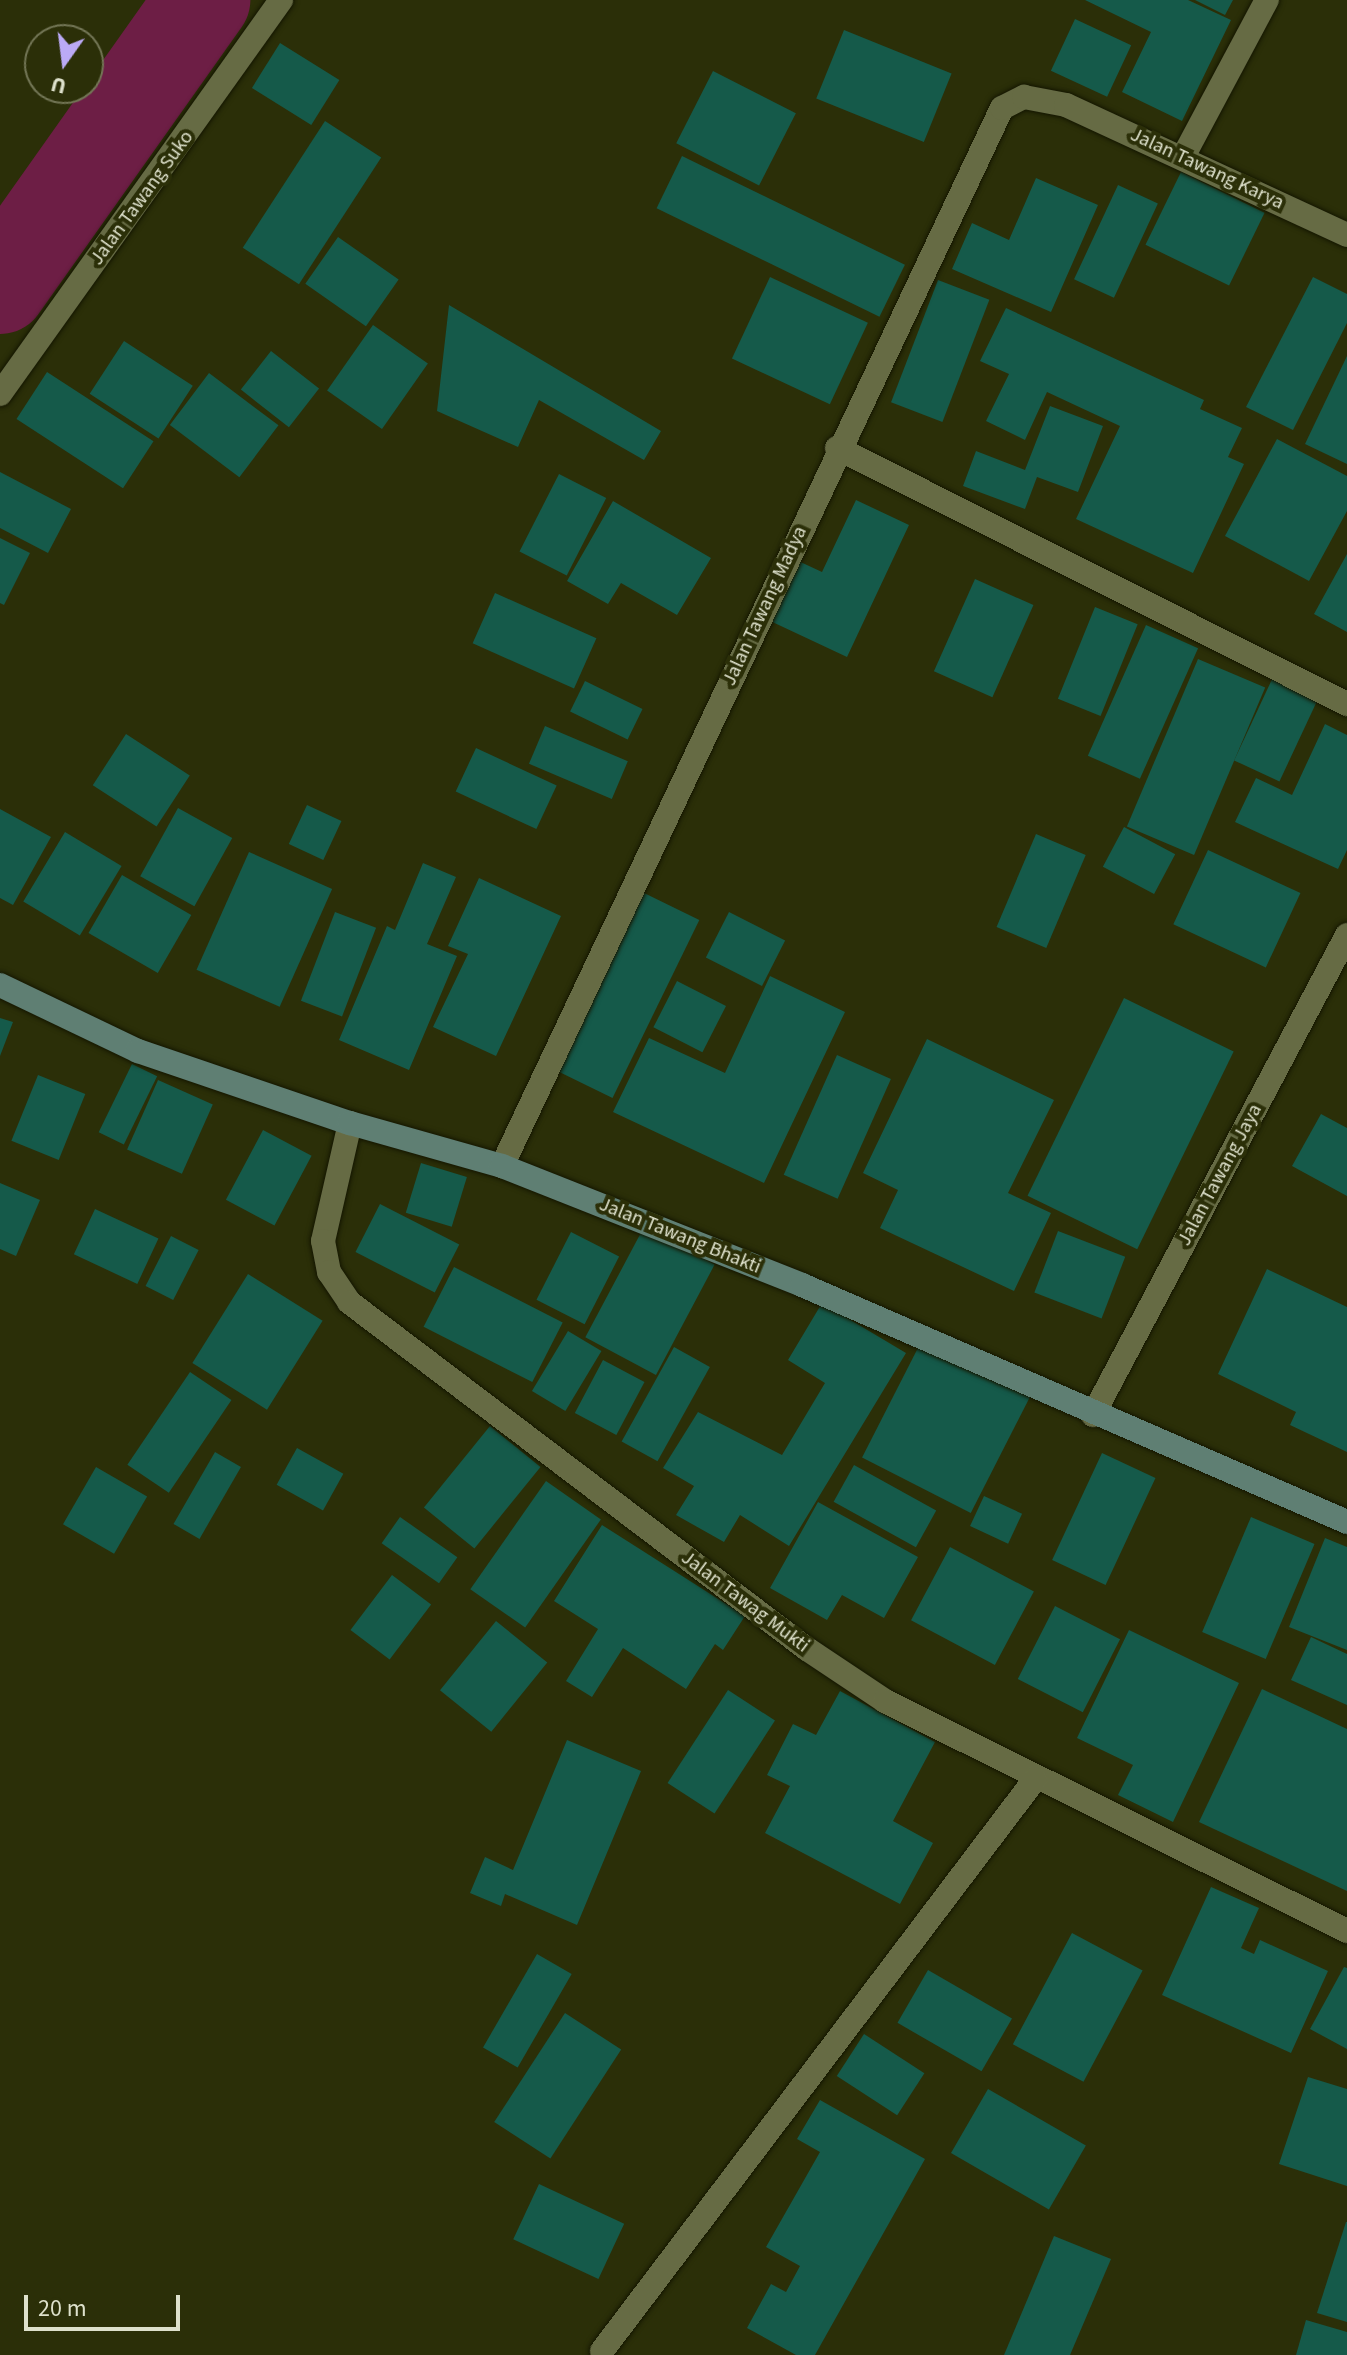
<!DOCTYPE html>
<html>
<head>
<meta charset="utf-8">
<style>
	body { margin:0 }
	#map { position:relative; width:1347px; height:2355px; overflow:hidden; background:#2b2f08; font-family:"Source Sans 3",sans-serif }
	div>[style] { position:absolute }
	.river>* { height:94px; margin:-47px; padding:0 47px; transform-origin:47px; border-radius:47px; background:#6d1e45 }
	.building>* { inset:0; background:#155a4a; transform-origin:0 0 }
	.roads { filter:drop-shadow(0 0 2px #141600) drop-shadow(0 0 2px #141600) }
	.street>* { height:24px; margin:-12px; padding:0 12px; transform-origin:12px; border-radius:12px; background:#666b44 }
	.secondary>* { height:24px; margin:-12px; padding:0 12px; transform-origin:12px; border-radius:12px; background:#5f7f73 }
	span { translate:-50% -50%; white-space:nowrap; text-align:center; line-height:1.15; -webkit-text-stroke:8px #2b2f08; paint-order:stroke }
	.street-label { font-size:20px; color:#dee1cc }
	.north { position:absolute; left:24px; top:24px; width:80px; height:80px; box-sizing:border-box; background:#2b2f08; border:2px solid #737656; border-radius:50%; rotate:194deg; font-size:22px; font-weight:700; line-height:32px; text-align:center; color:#dee1cc }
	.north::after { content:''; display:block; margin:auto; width:28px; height:36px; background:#bbaaf6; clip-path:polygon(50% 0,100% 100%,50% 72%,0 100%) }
	.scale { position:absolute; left:24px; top:2295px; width:156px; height:36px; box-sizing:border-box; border:4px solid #dee1cc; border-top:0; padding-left:10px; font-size:24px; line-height:28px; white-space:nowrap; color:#dee1cc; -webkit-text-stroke:6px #2b2f08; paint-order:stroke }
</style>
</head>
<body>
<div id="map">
	<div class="river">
		<i style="left:0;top:287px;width:352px;rotate:-54.7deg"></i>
	</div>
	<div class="building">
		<i style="clip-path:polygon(1085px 0,1188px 0,1231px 20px,1182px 121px,1122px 92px,1151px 32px)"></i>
		<i style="clip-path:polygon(1195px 0,1233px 0,1225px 15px)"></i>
		<i style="left:1075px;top:19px;width:62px;height:57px;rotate:25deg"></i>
		<i style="left:844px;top:30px;width:116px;height:74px;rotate:22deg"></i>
		<i style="left:280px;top:43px;width:70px;height:53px;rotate:32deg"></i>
		<i style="left:713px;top:71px;width:93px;height:81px;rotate:27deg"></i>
		<i style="left:325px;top:121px;width:67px;height:151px;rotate:33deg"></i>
		<i style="left:682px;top:156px;width:248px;height:58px;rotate:26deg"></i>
		<i style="left:1181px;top:172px;width:93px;height:81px;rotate:26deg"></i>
		<i style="clip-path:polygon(1036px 178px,1098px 205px,1051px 312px,952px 269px,972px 223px,1009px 240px)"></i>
		<i style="left:1118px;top:185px;width:44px;height:104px;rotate:25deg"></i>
		<i style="left:338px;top:237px;width:74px;height:57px;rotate:35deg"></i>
		<i style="left:770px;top:277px;width:108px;height:90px;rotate:25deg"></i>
		<i style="clip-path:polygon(1313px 277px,1347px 294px,1347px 323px,1293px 430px,1246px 407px)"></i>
		<i style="left:938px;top:280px;width:55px;height:131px;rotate:21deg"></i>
		<i style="clip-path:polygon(449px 305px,661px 431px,644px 460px,539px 400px,518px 447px,437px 411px)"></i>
		<i style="clip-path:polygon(1006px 308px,1204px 400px,1200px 409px,1242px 428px,1228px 457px,1244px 464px,1193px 573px,1076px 519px,1120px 426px,1047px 392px,1025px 440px,986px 421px,1009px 374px,980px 361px)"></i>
		<i style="left:373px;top:325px;width:67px;height:80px;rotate:35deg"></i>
		<i style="left:124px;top:341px;width:82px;height:63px;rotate:33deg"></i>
		<i style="left:271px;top:351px;width:61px;height:49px;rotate:38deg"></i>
		<i style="clip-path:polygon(1347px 356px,1347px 464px,1305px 444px)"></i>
		<i style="left:47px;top:372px;width:127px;height:56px;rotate:33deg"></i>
		<i style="left:209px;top:373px;width:87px;height:65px;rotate:37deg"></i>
		<i style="clip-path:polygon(1050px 406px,1103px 426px,1078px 492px,1037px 477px,1025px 509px,963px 486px,976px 451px,1025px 470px)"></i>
		<i style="clip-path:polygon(1277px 439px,1347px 476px,1347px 511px,1309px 581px,1225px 536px)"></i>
		<i style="clip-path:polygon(0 472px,71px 509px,48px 553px,0 528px)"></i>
		<i style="left:559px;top:474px;width:53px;height:87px;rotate:27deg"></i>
		<i style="clip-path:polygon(856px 500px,909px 525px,847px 657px,766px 619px,794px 559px,822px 572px)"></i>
		<i style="clip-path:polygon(613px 501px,711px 558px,677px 615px,621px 583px,608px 604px,567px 581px)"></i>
		<i style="clip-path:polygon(0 538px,30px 553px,4px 605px,0 603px)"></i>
		<i style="clip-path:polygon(1347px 554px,1347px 632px,1314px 614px)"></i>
		<i style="left:975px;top:579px;width:64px;height:101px;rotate:24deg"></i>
		<i style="left:495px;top:593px;width:111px;height:55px;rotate:24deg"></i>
		<i style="left:1095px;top:607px;width:46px;height:99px;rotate:22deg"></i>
		<i style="left:1146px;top:625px;width:57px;height:143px;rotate:24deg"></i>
		<i style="left:1198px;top:659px;width:73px;height:182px;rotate:23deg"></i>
		<i style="left:1273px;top:677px;width:50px;height:92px;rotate:25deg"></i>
		<i style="left:585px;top:681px;width:64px;height:34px;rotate:26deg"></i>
		<i style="clip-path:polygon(1325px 724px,1347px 735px,1347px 850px,1338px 869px,1235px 822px,1256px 778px,1292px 795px)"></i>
		<i style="left:545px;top:726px;width:90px;height:41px;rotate:23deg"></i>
		<i style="left:126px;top:734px;width:76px;height:61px;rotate:33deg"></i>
		<i style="left:476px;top:748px;width:89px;height:48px;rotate:25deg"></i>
		<i style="left:307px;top:805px;width:38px;height:43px;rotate:25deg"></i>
		<i style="left:178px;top:808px;width:62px;height:78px;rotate:29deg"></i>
		<i style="clip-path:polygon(0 809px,51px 837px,13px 905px,0 898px)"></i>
		<i style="left:1124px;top:827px;width:58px;height:45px;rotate:28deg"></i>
		<i style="left:65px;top:832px;width:66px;height:81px;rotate:31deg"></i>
		<i style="left:1036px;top:834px;width:54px;height:101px;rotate:23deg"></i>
		<i style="left:1208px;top:850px;width:102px;height:82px;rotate:25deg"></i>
		<i style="left:249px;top:852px;width:91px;height:129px;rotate:24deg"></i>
		<i style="clip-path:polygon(423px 863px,456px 877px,427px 944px,457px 956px,409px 1070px,339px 1040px,387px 926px,395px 930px)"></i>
		<i style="left:122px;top:875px;width:80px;height:67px;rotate:30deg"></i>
		<i style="clip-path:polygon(479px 878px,561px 916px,496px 1056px,433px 1027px,468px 954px,448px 946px)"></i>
		<i style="left:640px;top:891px;width:66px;height:198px;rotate:26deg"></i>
		<i style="left:335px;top:912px;width:44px;height:95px;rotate:21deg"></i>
		<i style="left:729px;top:912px;width:63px;height:51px;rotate:27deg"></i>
		<i style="clip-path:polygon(770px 976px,845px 1012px,764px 1183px,613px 1112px,649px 1038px,725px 1073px)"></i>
		<i style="left:677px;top:981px;width:55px;height:52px;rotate:27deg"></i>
		<i style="left:1124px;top:998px;width:122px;height:220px;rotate:26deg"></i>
		<i style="clip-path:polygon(0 1018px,13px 1022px,0 1056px)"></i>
		<i style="clip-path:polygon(927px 1039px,1054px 1100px,1008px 1193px,1051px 1213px,1014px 1291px,880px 1228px,898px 1190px,863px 1173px)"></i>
		<i style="left:837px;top:1055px;width:59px;height:131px;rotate:24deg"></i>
		<i style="left:132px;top:1064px;width:28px;height:76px;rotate:26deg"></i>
		<i style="left:38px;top:1075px;width:51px;height:71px;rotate:22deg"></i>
		<i style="left:158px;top:1080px;width:60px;height:76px;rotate:24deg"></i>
		<i style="clip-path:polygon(1321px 1114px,1347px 1128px,1347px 1196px,1292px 1166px)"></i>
		<i style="left:263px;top:1130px;width:55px;height:79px;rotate:28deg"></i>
		<i style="left:421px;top:1163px;width:48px;height:52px;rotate:17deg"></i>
		<i style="clip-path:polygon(0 1183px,40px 1200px,16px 1256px,0 1249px)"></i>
		<i style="left:380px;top:1204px;width:89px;height:54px;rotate:27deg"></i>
		<i style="left:95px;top:1209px;width:70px;height:50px;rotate:25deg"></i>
		<i style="left:644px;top:1227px;width:80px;height:125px;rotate:28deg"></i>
		<i style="left:1058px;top:1231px;width:72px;height:66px;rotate:21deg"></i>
		<i style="left:571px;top:1232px;width:54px;height:76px;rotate:27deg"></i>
		<i style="left:171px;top:1236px;width:31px;height:56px;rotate:27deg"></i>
		<i style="left:454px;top:1267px;width:122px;height:67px;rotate:27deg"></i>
		<i style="clip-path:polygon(1267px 1269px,1347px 1307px,1347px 1452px,1290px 1425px,1296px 1412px,1218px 1374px)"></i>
		<i style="left:248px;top:1274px;width:88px;height:105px;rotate:32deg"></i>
		<i style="clip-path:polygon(822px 1303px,906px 1353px,789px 1546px,740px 1515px,724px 1542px,676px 1515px,694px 1486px,663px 1468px,698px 1412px,782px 1455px,825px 1383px,788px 1360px)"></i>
		<i style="left:568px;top:1331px;width:39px;height:70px;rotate:31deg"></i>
		<i style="left:922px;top:1340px;width:122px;height:132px;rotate:27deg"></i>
		<i style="left:674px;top:1347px;width:41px;height:108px;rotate:29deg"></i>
		<i style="left:603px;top:1360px;width:47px;height:60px;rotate:28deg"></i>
		<i style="left:190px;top:1372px;width:50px;height:112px;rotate:34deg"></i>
		<i style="left:490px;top:1426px;width:65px;height:105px;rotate:39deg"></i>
		<i style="left:297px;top:1448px;width:53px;height:42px;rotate:29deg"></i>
		<i style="left:215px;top:1452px;width:30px;height:83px;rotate:30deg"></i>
		<i style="left:1102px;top:1453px;width:59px;height:118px;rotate:25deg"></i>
		<i style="left:854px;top:1465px;width:94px;height:42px;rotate:29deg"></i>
		<i style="left:96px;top:1467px;width:59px;height:66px;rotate:30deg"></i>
		<i style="left:546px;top:1481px;width:67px;height:132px;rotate:35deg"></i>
		<i style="left:984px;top:1496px;width:42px;height:33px;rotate:25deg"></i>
		<i style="clip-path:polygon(818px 1502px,918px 1557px,884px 1618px,842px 1595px,827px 1620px,770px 1588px)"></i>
		<i style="left:400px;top:1517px;width:70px;height:32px;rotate:35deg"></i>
		<i style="left:1251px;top:1517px;width:69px;height:125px;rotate:23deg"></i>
		<i style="clip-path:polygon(602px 1525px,745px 1616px,723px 1650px,715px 1644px,686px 1689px,623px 1648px,592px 1697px,566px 1681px,598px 1629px,554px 1601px)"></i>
		<i style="clip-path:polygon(1325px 1538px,1347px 1547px,1347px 1650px,1289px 1627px)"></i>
		<i style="left:950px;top:1547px;width:95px;height:83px;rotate:28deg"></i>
		<i style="left:392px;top:1575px;width:49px;height:69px;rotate:37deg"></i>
		<i style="left:1055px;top:1606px;width:73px;height:82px;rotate:27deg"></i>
		<i style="left:496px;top:1621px;width:66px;height:89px;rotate:39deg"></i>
		<i style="clip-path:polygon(1129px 1630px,1239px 1683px,1173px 1822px,1118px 1795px,1133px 1765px,1077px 1738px)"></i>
		<i style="clip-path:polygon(1311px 1637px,1347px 1654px,1347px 1705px,1291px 1680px)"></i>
		<i style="clip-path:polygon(1262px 1689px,1347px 1729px,1347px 1891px,1199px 1822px)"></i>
		<i style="left:728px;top:1690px;width:56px;height:111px;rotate:33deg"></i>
		<i style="clip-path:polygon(840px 1691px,935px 1742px,893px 1821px,933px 1843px,900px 1904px,765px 1833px,790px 1786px,767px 1775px,793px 1724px,816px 1735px)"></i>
		<i style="clip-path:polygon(567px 1740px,641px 1771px,577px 1925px,505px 1894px,501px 1906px,470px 1893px,485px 1857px,513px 1870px)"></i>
		<i style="clip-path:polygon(1211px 1887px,1259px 1908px,1241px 1948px,1254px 1954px,1260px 1940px,1328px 1971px,1291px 2053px,1162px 1995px)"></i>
		<i style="left:1072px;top:1933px;width:80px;height:126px;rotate:28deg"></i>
		<i style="left:537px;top:1954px;width:40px;height:108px;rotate:30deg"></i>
		<i style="clip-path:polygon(1344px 1967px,1347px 1968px,1347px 2049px,1310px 2029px)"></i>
		<i style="left:928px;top:1970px;width:97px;height:61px;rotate:30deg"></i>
		<i style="left:565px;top:2013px;width:67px;height:130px;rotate:33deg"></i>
		<i style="left:864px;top:2034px;width:72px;height:50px;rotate:33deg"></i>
		<i style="clip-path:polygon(1308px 2077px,1347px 2089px,1347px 2186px,1279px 2164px)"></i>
		<i style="left:988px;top:2089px;width:113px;height:74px;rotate:30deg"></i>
		<i style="clip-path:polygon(820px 2100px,925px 2159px,815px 2355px,796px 2355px,747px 2328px,771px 2284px,786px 2292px,800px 2266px,766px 2247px,820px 2152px,797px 2139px)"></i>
		<i style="left:539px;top:2184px;width:94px;height:61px;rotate:25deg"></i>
		<i style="clip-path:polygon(1346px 2222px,1347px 2222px,1347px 2322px,1317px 2313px)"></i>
		<i style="clip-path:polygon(1054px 2236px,1111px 2259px,1070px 2355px,1004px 2355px)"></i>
		<i style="clip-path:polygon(1306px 2320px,1347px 2332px,1347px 2355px,1296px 2355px)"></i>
	</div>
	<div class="roads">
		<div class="street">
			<i style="left:1183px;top:157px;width:178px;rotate:-61.9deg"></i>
			<i style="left:0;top:394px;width:484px;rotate:-54.5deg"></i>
			<i style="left:837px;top:448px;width:571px;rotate:26.65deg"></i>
			<i style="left:350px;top:1123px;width:121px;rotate:102.9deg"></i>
			<i style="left:323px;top:1241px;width:32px;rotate:79deg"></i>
			<i style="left:329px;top:1272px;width:36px;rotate:56deg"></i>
			<i style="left:349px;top:1302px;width:575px;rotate:37.15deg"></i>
			<i style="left:807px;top:1649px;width:94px;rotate:33.7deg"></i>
			<i style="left:885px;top:1701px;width:516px;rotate:26.47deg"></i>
			<i style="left:502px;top:1166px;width:1170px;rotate:-64.71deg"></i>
			<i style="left:1002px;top:108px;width:25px;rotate:-27deg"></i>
			<i style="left:1024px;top:97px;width:43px;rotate:10.8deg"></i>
			<i style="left:1066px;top:105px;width:310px;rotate:24.8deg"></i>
			<i style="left:1093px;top:1415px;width:543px;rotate:-62.11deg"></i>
			<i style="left:602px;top:2351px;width:717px;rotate:-52.87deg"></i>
		</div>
		<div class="secondary">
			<i style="left:0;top:985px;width:153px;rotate:25.6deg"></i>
			<i style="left:138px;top:1051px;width:224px;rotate:18.8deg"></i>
			<i style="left:350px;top:1123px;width:158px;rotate:15.8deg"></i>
			<i style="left:502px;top:1166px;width:323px;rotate:21.6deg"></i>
			<i style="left:802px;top:1285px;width:594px;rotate:23.5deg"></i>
		</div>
	</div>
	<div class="street-label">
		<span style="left:1207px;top:169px;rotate:25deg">Jalan Tawang Karya</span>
		<span style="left:142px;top:198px;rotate:-54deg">Jalan Tawang Suko</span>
		<span style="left:765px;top:606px;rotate:-65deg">Jalan Tawang Madya</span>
		<span style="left:1220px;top:1175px;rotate:-62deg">Jalan Tawang Jaya</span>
		<span style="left:680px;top:1236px;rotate:22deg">Jalan Tawang Bhakti</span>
		<span style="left:745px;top:1602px;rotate:37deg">Jalan Tawag Mukti</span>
	</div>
	<div class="north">U</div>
	<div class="scale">20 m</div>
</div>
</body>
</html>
